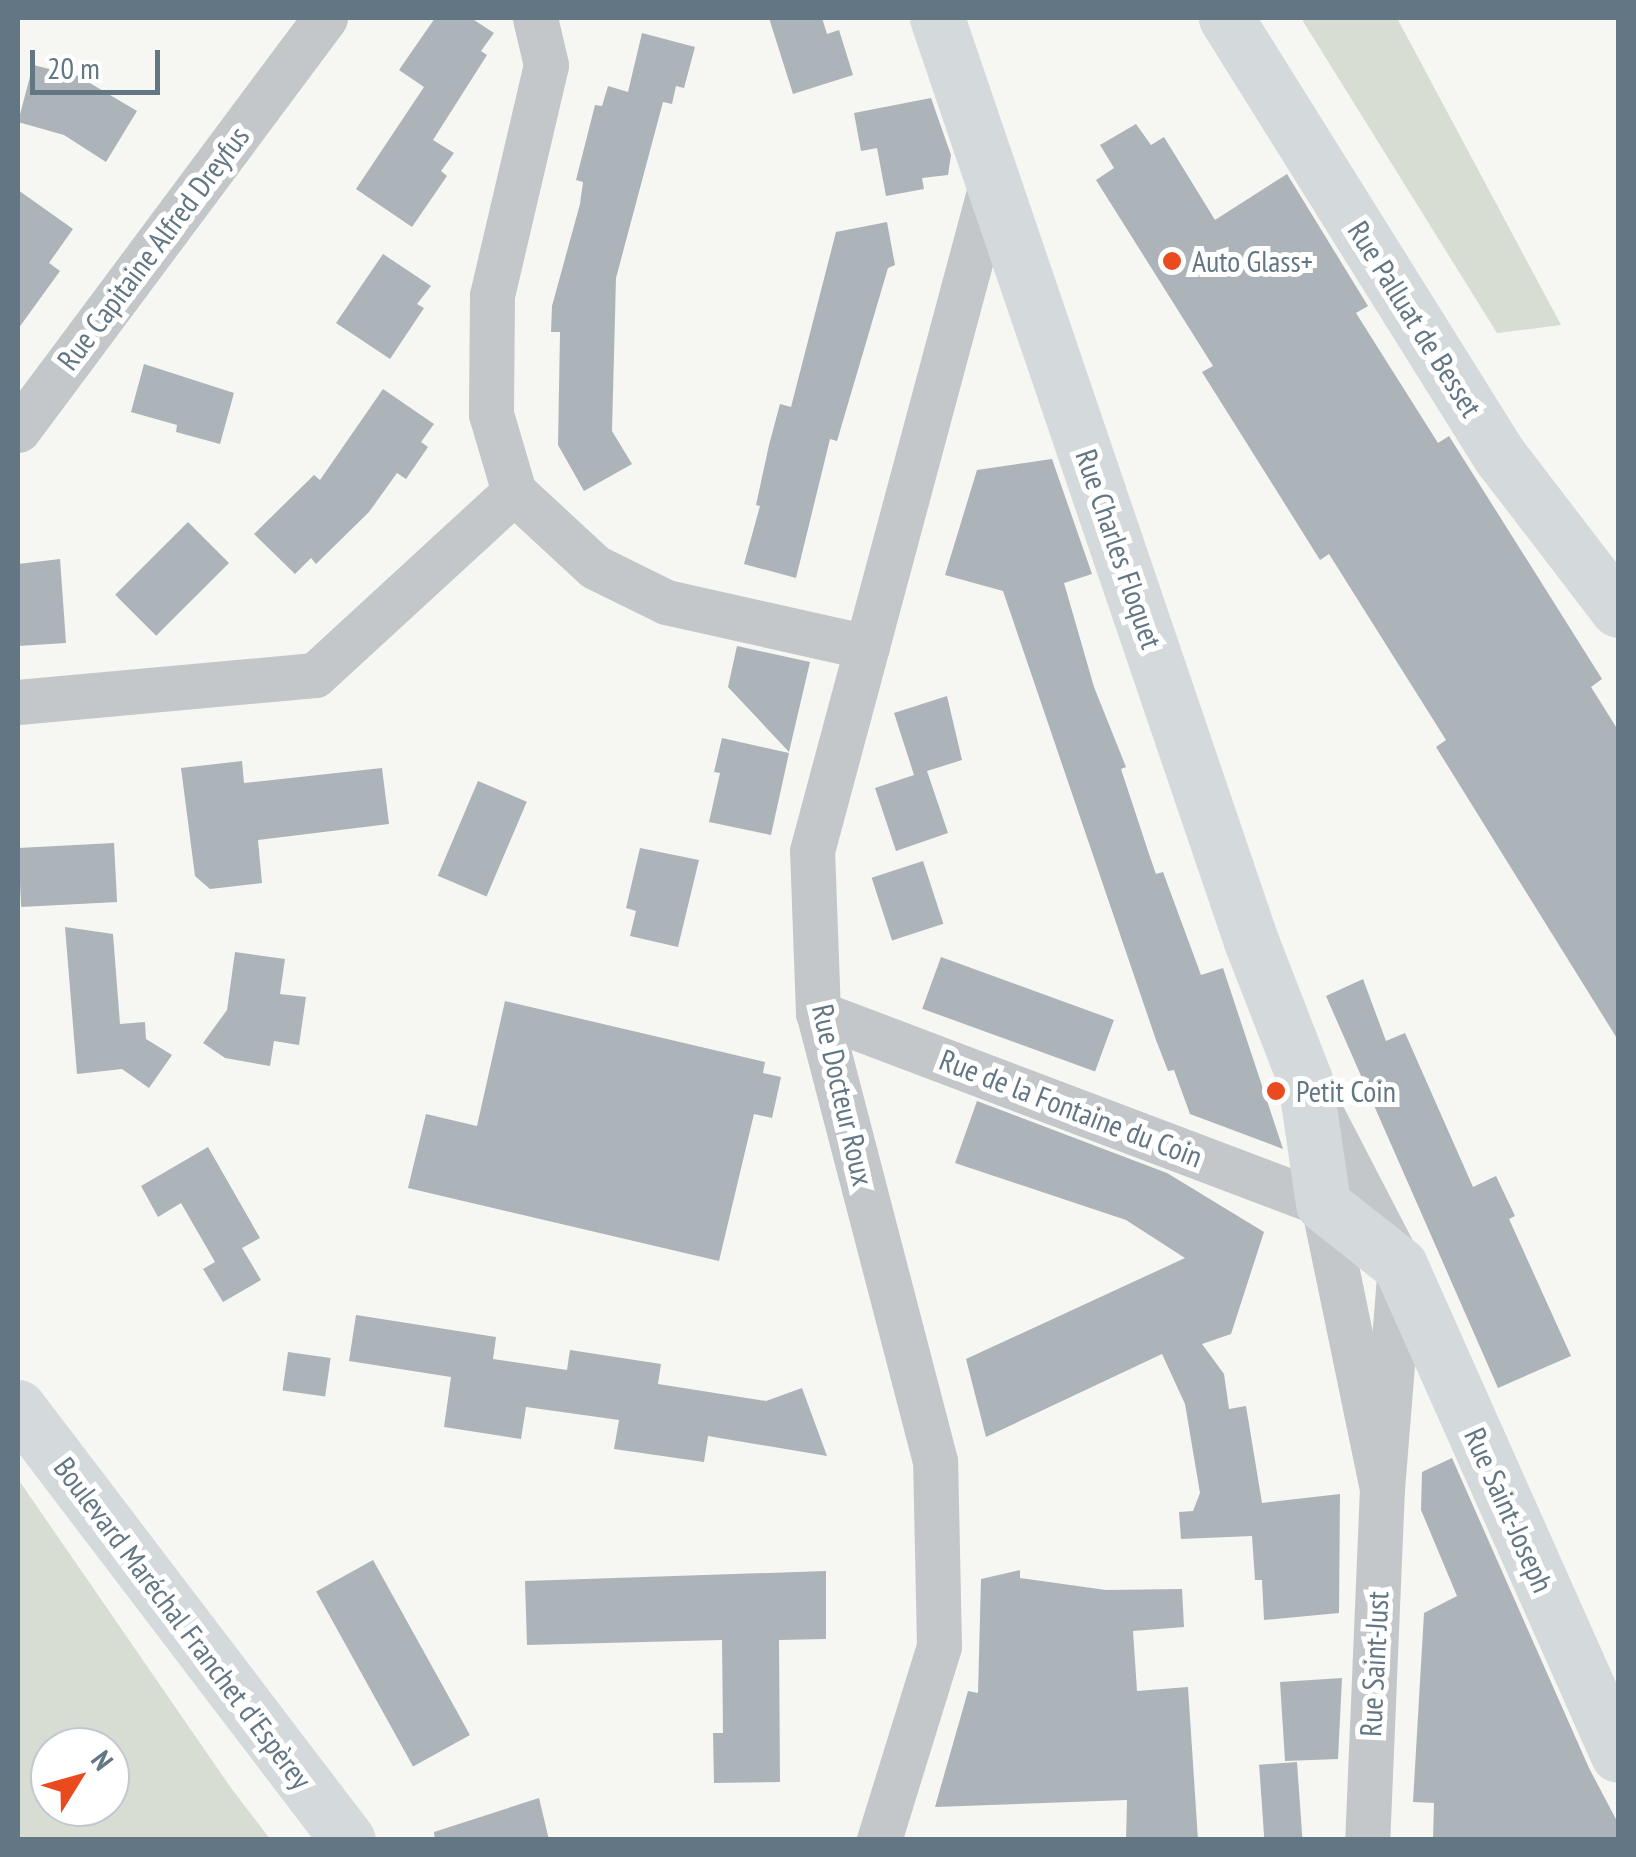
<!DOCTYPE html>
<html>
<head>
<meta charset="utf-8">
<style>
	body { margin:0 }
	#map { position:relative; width:1636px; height:1857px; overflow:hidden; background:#f6f6f2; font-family:"PT Sans Narrow",sans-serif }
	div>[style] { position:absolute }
	.green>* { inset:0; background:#d7ddd3 }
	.building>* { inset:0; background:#acb4b9; transform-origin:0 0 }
	.minor>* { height:45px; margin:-22.5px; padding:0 22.5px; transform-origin:22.5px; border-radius:22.5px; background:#c3c7ca }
	.secondary>* { height:55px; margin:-27.5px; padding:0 27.5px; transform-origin:27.5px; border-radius:27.5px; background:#d4d9dc }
	.dots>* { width:28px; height:28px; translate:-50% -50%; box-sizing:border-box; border:5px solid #fff; border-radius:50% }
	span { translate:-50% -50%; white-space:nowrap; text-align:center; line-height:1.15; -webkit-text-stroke:10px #fff; paint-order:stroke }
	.street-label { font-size:30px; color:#637684 }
	.poi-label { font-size:30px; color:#637684 }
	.left { translate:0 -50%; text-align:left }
	.frame { position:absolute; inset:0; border:20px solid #637684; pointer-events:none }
	.north { position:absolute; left:30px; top:1727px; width:100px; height:100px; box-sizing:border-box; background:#fff; border:2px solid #c1c8ce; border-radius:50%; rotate:53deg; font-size:28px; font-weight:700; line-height:40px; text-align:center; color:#637684 }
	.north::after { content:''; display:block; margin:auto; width:35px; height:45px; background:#e94a1e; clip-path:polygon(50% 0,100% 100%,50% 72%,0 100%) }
	.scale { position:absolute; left:30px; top:50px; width:130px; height:45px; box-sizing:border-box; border:5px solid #637684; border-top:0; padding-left:12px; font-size:30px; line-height:35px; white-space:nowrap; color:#637684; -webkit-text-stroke:8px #fff; paint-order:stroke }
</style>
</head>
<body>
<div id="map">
	<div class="green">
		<i style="clip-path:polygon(1301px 18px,1397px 18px,1561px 325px,1497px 333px)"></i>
		<i style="clip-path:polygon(evenodd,18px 1479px,231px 1788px,270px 1839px,18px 1839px,18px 1479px,50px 1747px,110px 1747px,110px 1807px,50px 1807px,50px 1747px)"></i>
	</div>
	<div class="building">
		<i style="clip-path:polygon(435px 18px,471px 18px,494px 33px,481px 51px,487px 55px,433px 140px,454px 153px,441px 171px,447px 176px,412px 227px,356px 189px,424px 87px,399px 70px)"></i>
		<i style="clip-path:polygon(769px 18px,822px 18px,827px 34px,839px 30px,853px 75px,793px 94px)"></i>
		<i style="clip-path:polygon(642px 33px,695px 47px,684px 88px,676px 86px,672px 104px,663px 102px,616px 278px,612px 431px,632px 464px,584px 491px,558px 445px,560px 332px,551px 332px,552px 306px,580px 204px,583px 182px,576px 180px,595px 105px,602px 106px,608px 86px,628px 92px)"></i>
		<i style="clip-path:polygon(33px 65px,78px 76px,137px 111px,106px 162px,64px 135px,18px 122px)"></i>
		<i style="clip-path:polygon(931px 98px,951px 155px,948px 175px,922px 178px,924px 189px,886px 196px,877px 148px,861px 151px,854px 113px)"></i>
		<i style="clip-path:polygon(1136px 124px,1151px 145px,1164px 137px,1215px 220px,1287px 174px,1368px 306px,1356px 313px,1438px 443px,1449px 436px,1602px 679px,1591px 687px,1618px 730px,1618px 1040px,1436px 747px,1446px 740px,1329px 554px,1320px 560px,1202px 372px,1213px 366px,1096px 180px,1114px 168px,1100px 145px)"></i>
		<i style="clip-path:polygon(18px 190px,73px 229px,49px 263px,60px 271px,18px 329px)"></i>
		<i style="clip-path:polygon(887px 222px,895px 265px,888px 268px,837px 441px,830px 439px,796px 578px,744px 564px,760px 506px,756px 505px,769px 445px,780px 404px,791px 407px,836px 232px)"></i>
		<i style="clip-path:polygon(383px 254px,431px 286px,417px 304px,424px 308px,390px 359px,336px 323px)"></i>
		<i style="clip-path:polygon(144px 364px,234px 393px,220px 444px,176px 432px,177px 425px,131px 412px)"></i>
		<i style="clip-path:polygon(383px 389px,434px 424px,421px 442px,428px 447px,406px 479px,397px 473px,369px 512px,316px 564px,311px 558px,295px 574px,254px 534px,314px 475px,320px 480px)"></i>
		<i style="clip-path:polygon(1052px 459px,1092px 574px,1064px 583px,1094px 687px,1126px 767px,1121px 769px,1149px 854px,1156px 874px,1163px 872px,1201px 975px,1223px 968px,1283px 1149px,1190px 1114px,1174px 1070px,1168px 1071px,1156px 1040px,1003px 591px,945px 575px,977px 470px)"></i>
		<i style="left:188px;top:522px;width:58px;height:103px;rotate:45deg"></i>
		<i style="clip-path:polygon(60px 559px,66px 643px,18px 646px,18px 564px)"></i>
		<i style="clip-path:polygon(737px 646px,810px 662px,789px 752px,728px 687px)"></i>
		<i style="clip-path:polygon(947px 696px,962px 760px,927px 771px,948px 833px,896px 851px,875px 788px,914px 775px,894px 713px)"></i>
		<i style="clip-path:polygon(722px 738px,789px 753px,771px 835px,709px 822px,720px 773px,714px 772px)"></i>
		<i style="clip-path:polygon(242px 761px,244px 783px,382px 768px,389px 824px,258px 840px,262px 883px,210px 889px,195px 876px,181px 768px)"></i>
		<i style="left:478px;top:781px;width:53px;height:103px;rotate:23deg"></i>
		<i style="left:114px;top:843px;width:59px;height:96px;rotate:87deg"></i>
		<i style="clip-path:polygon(640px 848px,699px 860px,678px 947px,630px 936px,636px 911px,626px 908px)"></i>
		<i style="left:923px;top:861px;width:66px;height:54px;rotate:72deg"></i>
		<i style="clip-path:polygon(65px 927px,113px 934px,120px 1024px,145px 1022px,146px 1039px,172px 1055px,149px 1088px,122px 1069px,77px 1074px)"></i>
		<i style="clip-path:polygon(235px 952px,285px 959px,280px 994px,306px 997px,299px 1045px,274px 1041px,270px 1066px,225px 1058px,203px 1043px,227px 1010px)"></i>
		<i style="left:941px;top:957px;width:184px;height:55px;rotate:20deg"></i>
		<i style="clip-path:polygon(1363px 979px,1386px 1041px,1405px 1033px,1473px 1187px,1496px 1176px,1515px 1216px,1509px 1219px,1571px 1356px,1498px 1388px,1326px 996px)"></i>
		<i style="clip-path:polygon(505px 1001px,765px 1062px,763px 1073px,781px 1077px,772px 1118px,754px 1114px,719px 1261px,408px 1188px,426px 1114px,477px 1126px)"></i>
		<i style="clip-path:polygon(977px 1101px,1167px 1173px,1264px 1232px,1231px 1334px,1202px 1344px,1224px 1374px,1229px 1409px,1246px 1406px,1262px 1503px,1340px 1494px,1339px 1613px,1264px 1620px,1262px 1580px,1255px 1580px,1252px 1536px,1181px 1539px,1179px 1512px,1193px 1511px,1200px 1493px,1185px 1404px,1162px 1354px,986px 1437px,966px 1359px,1185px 1258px,1126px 1220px,955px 1163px)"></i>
		<i style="clip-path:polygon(208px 1147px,260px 1238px,242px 1248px,261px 1280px,223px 1302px,203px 1269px,215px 1262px,181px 1203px,158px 1217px,141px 1186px)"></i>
		<i style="clip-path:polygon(356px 1315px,496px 1337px,493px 1359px,567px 1370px,570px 1350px,661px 1364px,658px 1384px,766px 1401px,802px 1388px,827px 1456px,708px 1436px,704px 1462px,614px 1449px,619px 1420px,526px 1407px,521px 1439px,444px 1427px,451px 1377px,349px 1361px)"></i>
		<i style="left:288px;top:1352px;width:43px;height:39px;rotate:8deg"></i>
		<i style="clip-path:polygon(1452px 1458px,1589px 1768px,1618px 1823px,1618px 1840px,1433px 1840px,1434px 1803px,1413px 1802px,1424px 1613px,1457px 1596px,1421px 1510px,1422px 1472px)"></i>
		<i style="left:373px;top:1560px;width:200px;height:65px;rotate:61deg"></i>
		<i style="clip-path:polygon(1020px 1570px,1020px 1578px,1106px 1590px,1182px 1589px,1184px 1627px,1133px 1631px,1137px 1691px,1188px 1687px,1198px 1840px,1126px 1840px,1127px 1800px,935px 1807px,968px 1691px,978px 1693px,981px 1579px)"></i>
		<i style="clip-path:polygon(826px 1571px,826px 1639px,779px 1640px,780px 1782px,714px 1783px,713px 1733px,723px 1733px,722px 1640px,527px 1645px,525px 1581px)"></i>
		<i style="clip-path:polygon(1342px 1678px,1338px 1759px,1285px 1761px,1280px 1682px)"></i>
		<i style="left:1297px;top:1762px;width:78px;height:38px;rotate:86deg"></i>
		<i style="clip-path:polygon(539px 1798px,549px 1840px,435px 1840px,434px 1832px)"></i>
	</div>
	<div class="minor">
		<i style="left:535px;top:18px;width:48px;rotate:76.8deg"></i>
		<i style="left:546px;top:65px;width:236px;rotate:103.2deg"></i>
		<i style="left:492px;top:295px;width:119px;rotate:90.5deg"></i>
		<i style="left:491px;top:414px;width:81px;rotate:73.6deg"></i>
		<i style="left:514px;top:492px;width:110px;rotate:42.8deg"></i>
		<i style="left:595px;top:567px;width:79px;rotate:26.2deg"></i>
		<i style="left:666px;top:602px;width:206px;rotate:12.6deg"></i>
		<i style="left:18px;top:430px;width:514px;rotate:-53.31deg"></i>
		<i style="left:18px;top:702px;width:298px;rotate:-5.2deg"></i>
		<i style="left:315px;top:675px;width:270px;rotate:-42.6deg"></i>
		<i style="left:818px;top:1013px;width:540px;rotate:20.72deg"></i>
		<i style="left:1323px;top:1204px;width:290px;rotate:78.3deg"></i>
		<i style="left:1316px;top:1103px;width:182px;rotate:62.6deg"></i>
		<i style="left:1400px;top:1265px;width:224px;rotate:94.6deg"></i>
		<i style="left:1382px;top:1488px;width:352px;rotate:92.4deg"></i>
		<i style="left:879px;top:1840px;width:203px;rotate:-72.8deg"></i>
		<i style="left:939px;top:1646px;width:185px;rotate:-91.2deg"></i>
		<i style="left:935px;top:1461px;width:463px;rotate:-104.6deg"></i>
		<i style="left:818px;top:1013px;width:162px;rotate:-92.1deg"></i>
		<i style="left:812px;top:851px;width:698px;rotate:-74.97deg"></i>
	</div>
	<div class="secondary">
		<i style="left:937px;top:18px;width:975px;rotate:71.21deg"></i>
		<i style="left:1251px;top:941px;width:149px;rotate:68.8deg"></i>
		<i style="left:1305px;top:1080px;width:125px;rotate:81.7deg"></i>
		<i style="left:1323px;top:1204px;width:98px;rotate:38.4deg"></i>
		<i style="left:1400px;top:1265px;width:536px;rotate:66.02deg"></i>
		<i style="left:1226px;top:18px;width:515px;rotate:58.01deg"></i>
		<i style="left:1499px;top:455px;width:195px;rotate:52.5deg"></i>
		<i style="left:18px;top:1407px;width:544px;rotate:52.69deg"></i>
	</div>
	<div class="dots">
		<i style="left:1172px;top:261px;background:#e94a1e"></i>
		<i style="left:1276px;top:1091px;background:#e94a1e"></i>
	</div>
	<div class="street-label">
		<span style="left:153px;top:248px;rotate:-53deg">Rue Capitaine Alfred Dreyfus</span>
		<span style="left:1415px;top:319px;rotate:58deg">Rue Palluat de Besset</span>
		<span style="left:1119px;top:549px;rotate:71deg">Rue Charles Floquet</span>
		<span style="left:843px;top:1095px;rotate:77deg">Rue Docteur Roux</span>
		<span style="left:1071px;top:1108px;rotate:21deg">Rue de la Fontaine du Coin</span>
		<span style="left:1509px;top:1510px;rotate:66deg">Rue Saint-Joseph</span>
		<span style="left:183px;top:1623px;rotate:53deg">Boulevard Maréchal Franchet d'Espèrey</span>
		<span style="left:1374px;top:1664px;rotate:-87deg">Rue Saint-Just</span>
	</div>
	<div class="poi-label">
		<span class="left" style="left:1192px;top:261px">Auto Glass+</span>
		<span class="left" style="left:1296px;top:1091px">Petit Coin</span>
	</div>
	<div class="frame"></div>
	<div class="north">N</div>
	<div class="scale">20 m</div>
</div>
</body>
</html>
